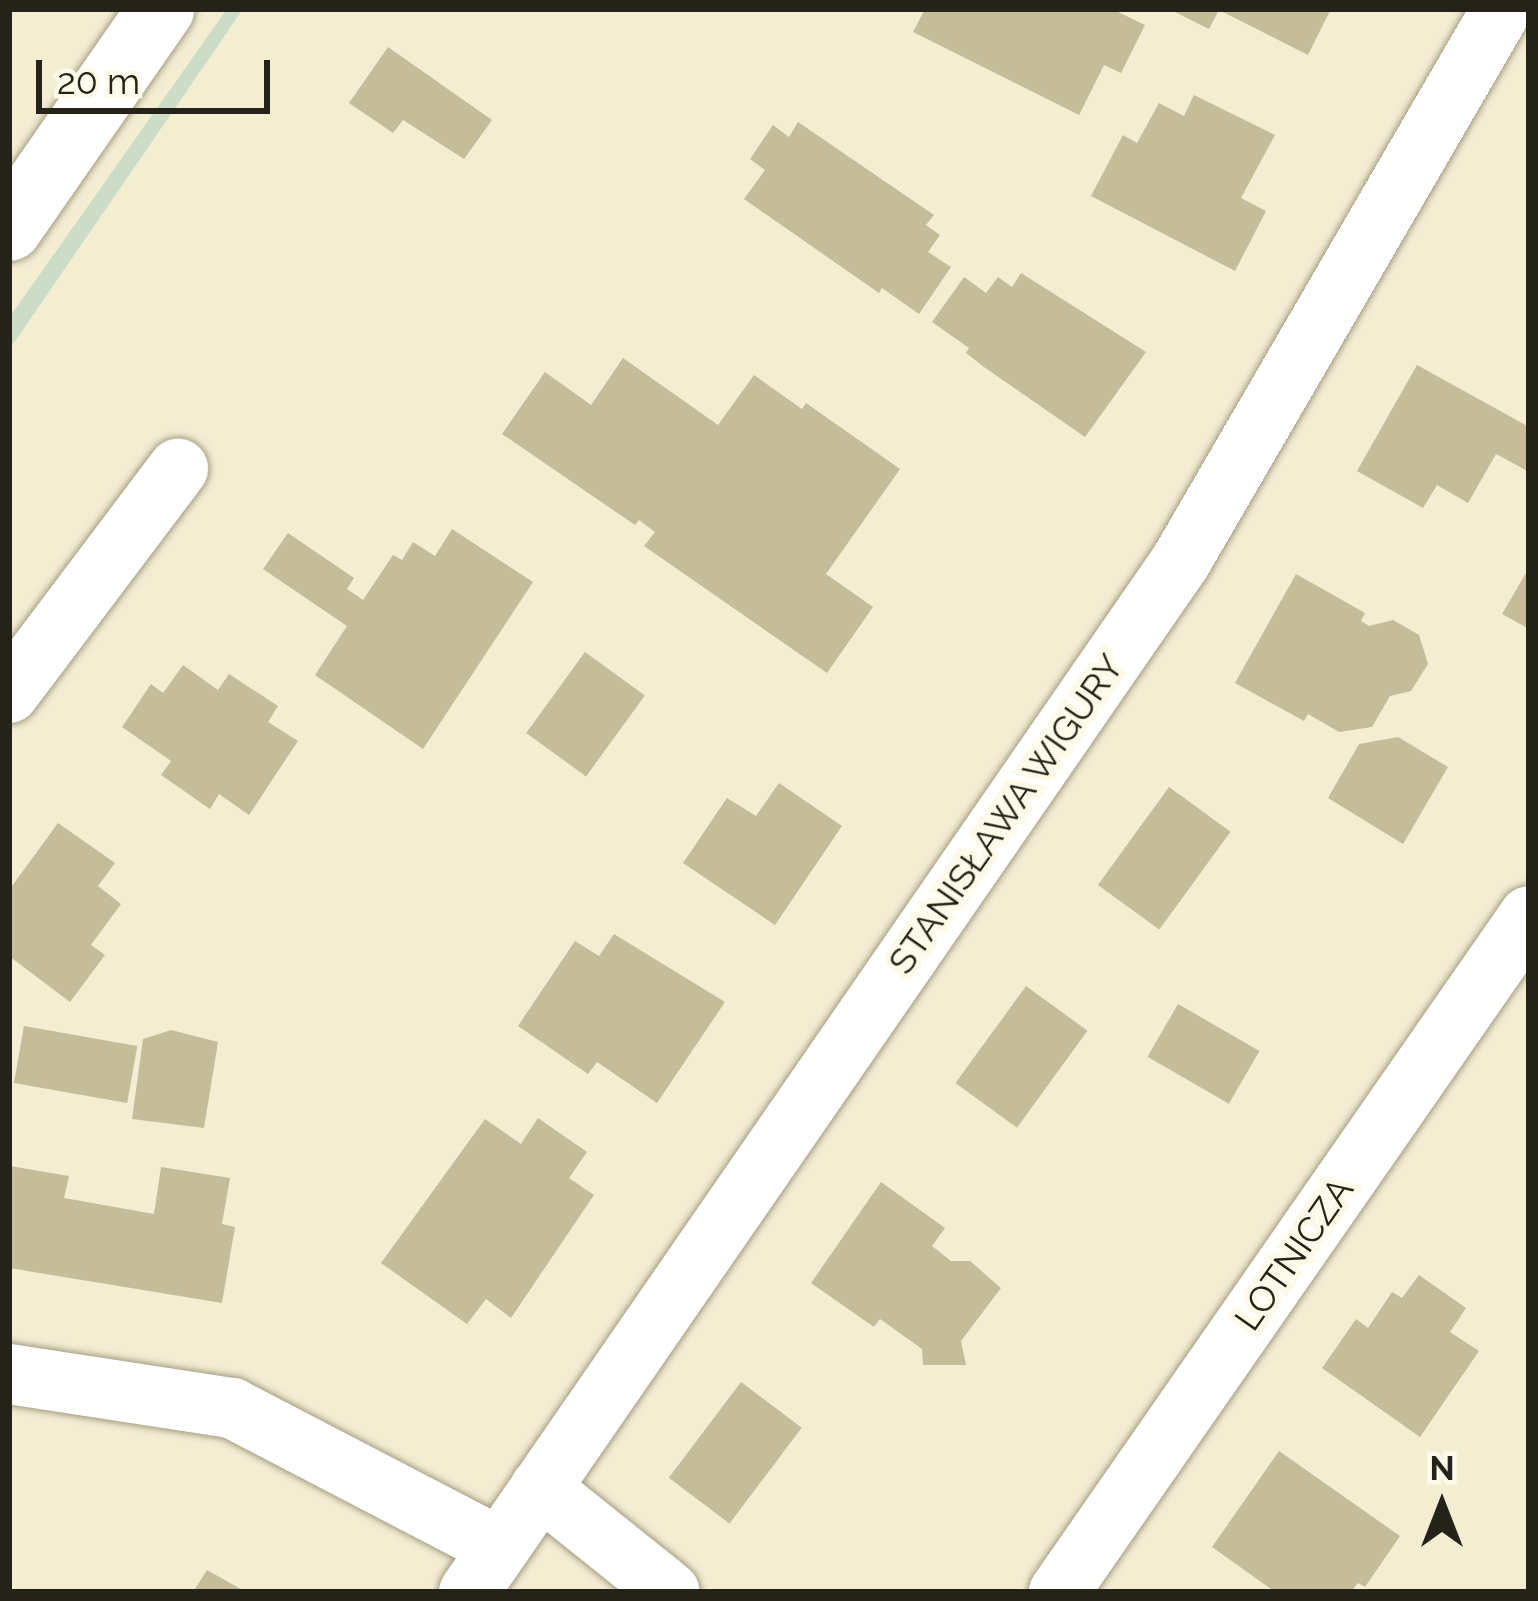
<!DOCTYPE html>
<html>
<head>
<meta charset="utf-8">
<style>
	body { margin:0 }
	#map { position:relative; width:1538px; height:1601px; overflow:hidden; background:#f3edd2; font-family:Raleway,sans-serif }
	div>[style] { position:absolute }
	.green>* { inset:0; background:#ccdcc6 }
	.building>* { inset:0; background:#c5bc99; transform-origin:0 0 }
	.roads { filter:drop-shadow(0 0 3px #a49e85) drop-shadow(0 0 3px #a49e85) }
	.minor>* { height:60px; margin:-30px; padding:0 30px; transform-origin:30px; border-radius:30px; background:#fff }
	.tertiary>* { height:66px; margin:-33px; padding:0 33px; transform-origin:33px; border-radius:33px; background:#fff }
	span { translate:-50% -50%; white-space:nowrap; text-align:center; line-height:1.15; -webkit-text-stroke:12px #fefaea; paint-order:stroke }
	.street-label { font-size:36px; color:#252219 }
	.frame { position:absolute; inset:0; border:12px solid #252219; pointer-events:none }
	.north { position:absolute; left:1382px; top:1445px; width:120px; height:120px; -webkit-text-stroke:9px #fefaea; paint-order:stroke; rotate:0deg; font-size:33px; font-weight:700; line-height:48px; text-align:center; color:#252219 }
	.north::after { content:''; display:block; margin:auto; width:42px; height:54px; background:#252219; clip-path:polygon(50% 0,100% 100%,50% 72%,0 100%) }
	.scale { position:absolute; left:36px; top:60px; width:234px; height:54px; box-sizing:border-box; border:6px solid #252219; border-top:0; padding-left:15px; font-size:36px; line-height:42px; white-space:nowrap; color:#252219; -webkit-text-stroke:9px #fefaea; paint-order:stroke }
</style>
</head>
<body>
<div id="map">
	<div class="green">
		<i style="clip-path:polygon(227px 9px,243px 9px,9px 350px,9px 318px)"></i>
	</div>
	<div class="building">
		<i style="clip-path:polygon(925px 9px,1112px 9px,1145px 25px,1121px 73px,1104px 65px,1079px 115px,913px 32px)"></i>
		<i style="clip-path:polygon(1169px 9px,1331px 9px,1308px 55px,1219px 10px,1209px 29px)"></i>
		<i style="clip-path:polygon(388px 47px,492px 120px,464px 159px,403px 120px,393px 133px,349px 103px)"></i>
		<i style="clip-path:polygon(1194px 95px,1275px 135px,1241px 198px,1266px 211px,1235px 271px,1091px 196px,1123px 135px,1137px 143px,1159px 103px,1184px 116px)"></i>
		<i style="clip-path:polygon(798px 122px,934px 215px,926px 225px,940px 235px,928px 252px,951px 267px,919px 314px,882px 288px,879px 293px,744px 199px,765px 170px,750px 159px,773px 125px,789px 137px)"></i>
		<i style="clip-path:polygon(1021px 273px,1146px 352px,1085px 437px,984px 367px,966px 353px,969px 348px,932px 322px,964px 277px,986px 293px,998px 277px,1012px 287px)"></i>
		<i style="clip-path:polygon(623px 358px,718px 425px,754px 375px,802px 409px,806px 403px,900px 469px,826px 574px,873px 607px,827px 673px,644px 546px,655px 532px,639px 520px,635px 525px,502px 434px,545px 372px,591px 405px)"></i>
		<i style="clip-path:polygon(1417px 365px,1529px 427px,1529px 472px,1496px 454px,1468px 503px,1437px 485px,1423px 508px,1357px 471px)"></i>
		<i style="clip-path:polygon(452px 529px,533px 582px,423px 749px,315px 675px,347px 626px,263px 569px,288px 533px,354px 578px,347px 589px,363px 600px,393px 555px,402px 560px,413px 542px,435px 556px)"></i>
		<i style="clip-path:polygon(1529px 568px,1529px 629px,1502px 614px)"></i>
		<i style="clip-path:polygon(1296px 574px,1365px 613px,1361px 621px,1369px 626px,1393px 620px,1419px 635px,1428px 664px,1411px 691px,1390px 696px,1372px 727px,1339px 732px,1308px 714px,1304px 721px,1235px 683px)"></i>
		<i style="left:585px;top:652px;width:74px;height:100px;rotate:36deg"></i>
		<i style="clip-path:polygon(183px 665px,218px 690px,229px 674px,278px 706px,268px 722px,298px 741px,249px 815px,219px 794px,210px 809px,161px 775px,171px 761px,122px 727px,151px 684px,163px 693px)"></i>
		<i style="clip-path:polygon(1398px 737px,1448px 767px,1403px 844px,1328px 798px,1359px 744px)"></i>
		<i style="clip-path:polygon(779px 783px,842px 826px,775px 925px,683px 863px,727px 798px,756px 816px)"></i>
		<i style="left:1169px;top:787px;width:76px;height:121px;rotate:36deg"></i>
		<i style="clip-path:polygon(58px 823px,115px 863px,98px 886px,121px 904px,91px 945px,105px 955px,70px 1002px,9px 956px,9px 884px,12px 886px)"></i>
		<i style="clip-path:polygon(614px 934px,725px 1002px,657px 1103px,597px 1062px,588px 1074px,518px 1026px,575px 941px,599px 956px)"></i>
		<i style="left:1026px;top:986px;width:76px;height:120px;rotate:36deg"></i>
		<i style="left:1178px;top:1004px;width:94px;height:61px;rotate:30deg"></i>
		<i style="left:24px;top:1026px;width:115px;height:58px;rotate:10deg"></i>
		<i style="clip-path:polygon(171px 1030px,218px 1042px,204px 1128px,132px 1119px,143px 1039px)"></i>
		<i style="clip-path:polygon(538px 1118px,587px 1152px,569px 1178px,594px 1195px,511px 1318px,486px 1299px,467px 1324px,381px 1263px,485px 1119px,521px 1144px)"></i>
		<i style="clip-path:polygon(10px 1166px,69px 1176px,64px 1198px,154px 1214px,161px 1167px,230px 1178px,222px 1224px,235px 1227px,222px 1303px,9px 1268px)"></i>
		<i style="clip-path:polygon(881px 1182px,945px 1228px,932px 1246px,951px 1261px,970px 1261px,1001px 1288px,961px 1341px,966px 1365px,923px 1365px,922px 1349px,880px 1319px,874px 1327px,811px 1283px)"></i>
		<i style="clip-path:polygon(1419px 1275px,1466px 1308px,1450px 1332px,1479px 1351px,1420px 1437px,1322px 1368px,1356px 1319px,1368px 1328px,1392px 1292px,1402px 1298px)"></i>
		<i style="left:741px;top:1382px;width:76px;height:120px;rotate:37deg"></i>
		<i style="clip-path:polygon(1279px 1451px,1400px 1536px,1365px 1587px,1358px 1583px,1351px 1592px,1275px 1592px,1212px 1547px)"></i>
		<i style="clip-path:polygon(207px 1570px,246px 1592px,193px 1592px)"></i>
	</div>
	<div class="roads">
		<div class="minor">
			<i style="left:9px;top:693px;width:281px;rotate:-53deg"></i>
			<i style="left:9px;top:1374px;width:226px;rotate:8.7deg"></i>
			<i style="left:232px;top:1408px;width:301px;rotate:27.5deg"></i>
			<i style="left:540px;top:1488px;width:166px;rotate:38.7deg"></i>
			<i style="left:469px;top:1592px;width:1253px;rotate:-55.37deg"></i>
			<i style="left:1181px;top:561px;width:639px;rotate:-59.82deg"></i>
			<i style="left:1059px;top:1592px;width:823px;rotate:-55.19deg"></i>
		</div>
		<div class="tertiary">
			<i style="left:9px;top:228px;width:267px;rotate:-55.2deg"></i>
		</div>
	</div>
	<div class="street-label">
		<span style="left:1006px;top:814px;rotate:-55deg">STANISŁAWA WIGURY</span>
		<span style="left:1294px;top:1254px;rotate:-55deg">LOTNICZA</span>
	</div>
	<div class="frame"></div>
	<div class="north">N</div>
	<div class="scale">20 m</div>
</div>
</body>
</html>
